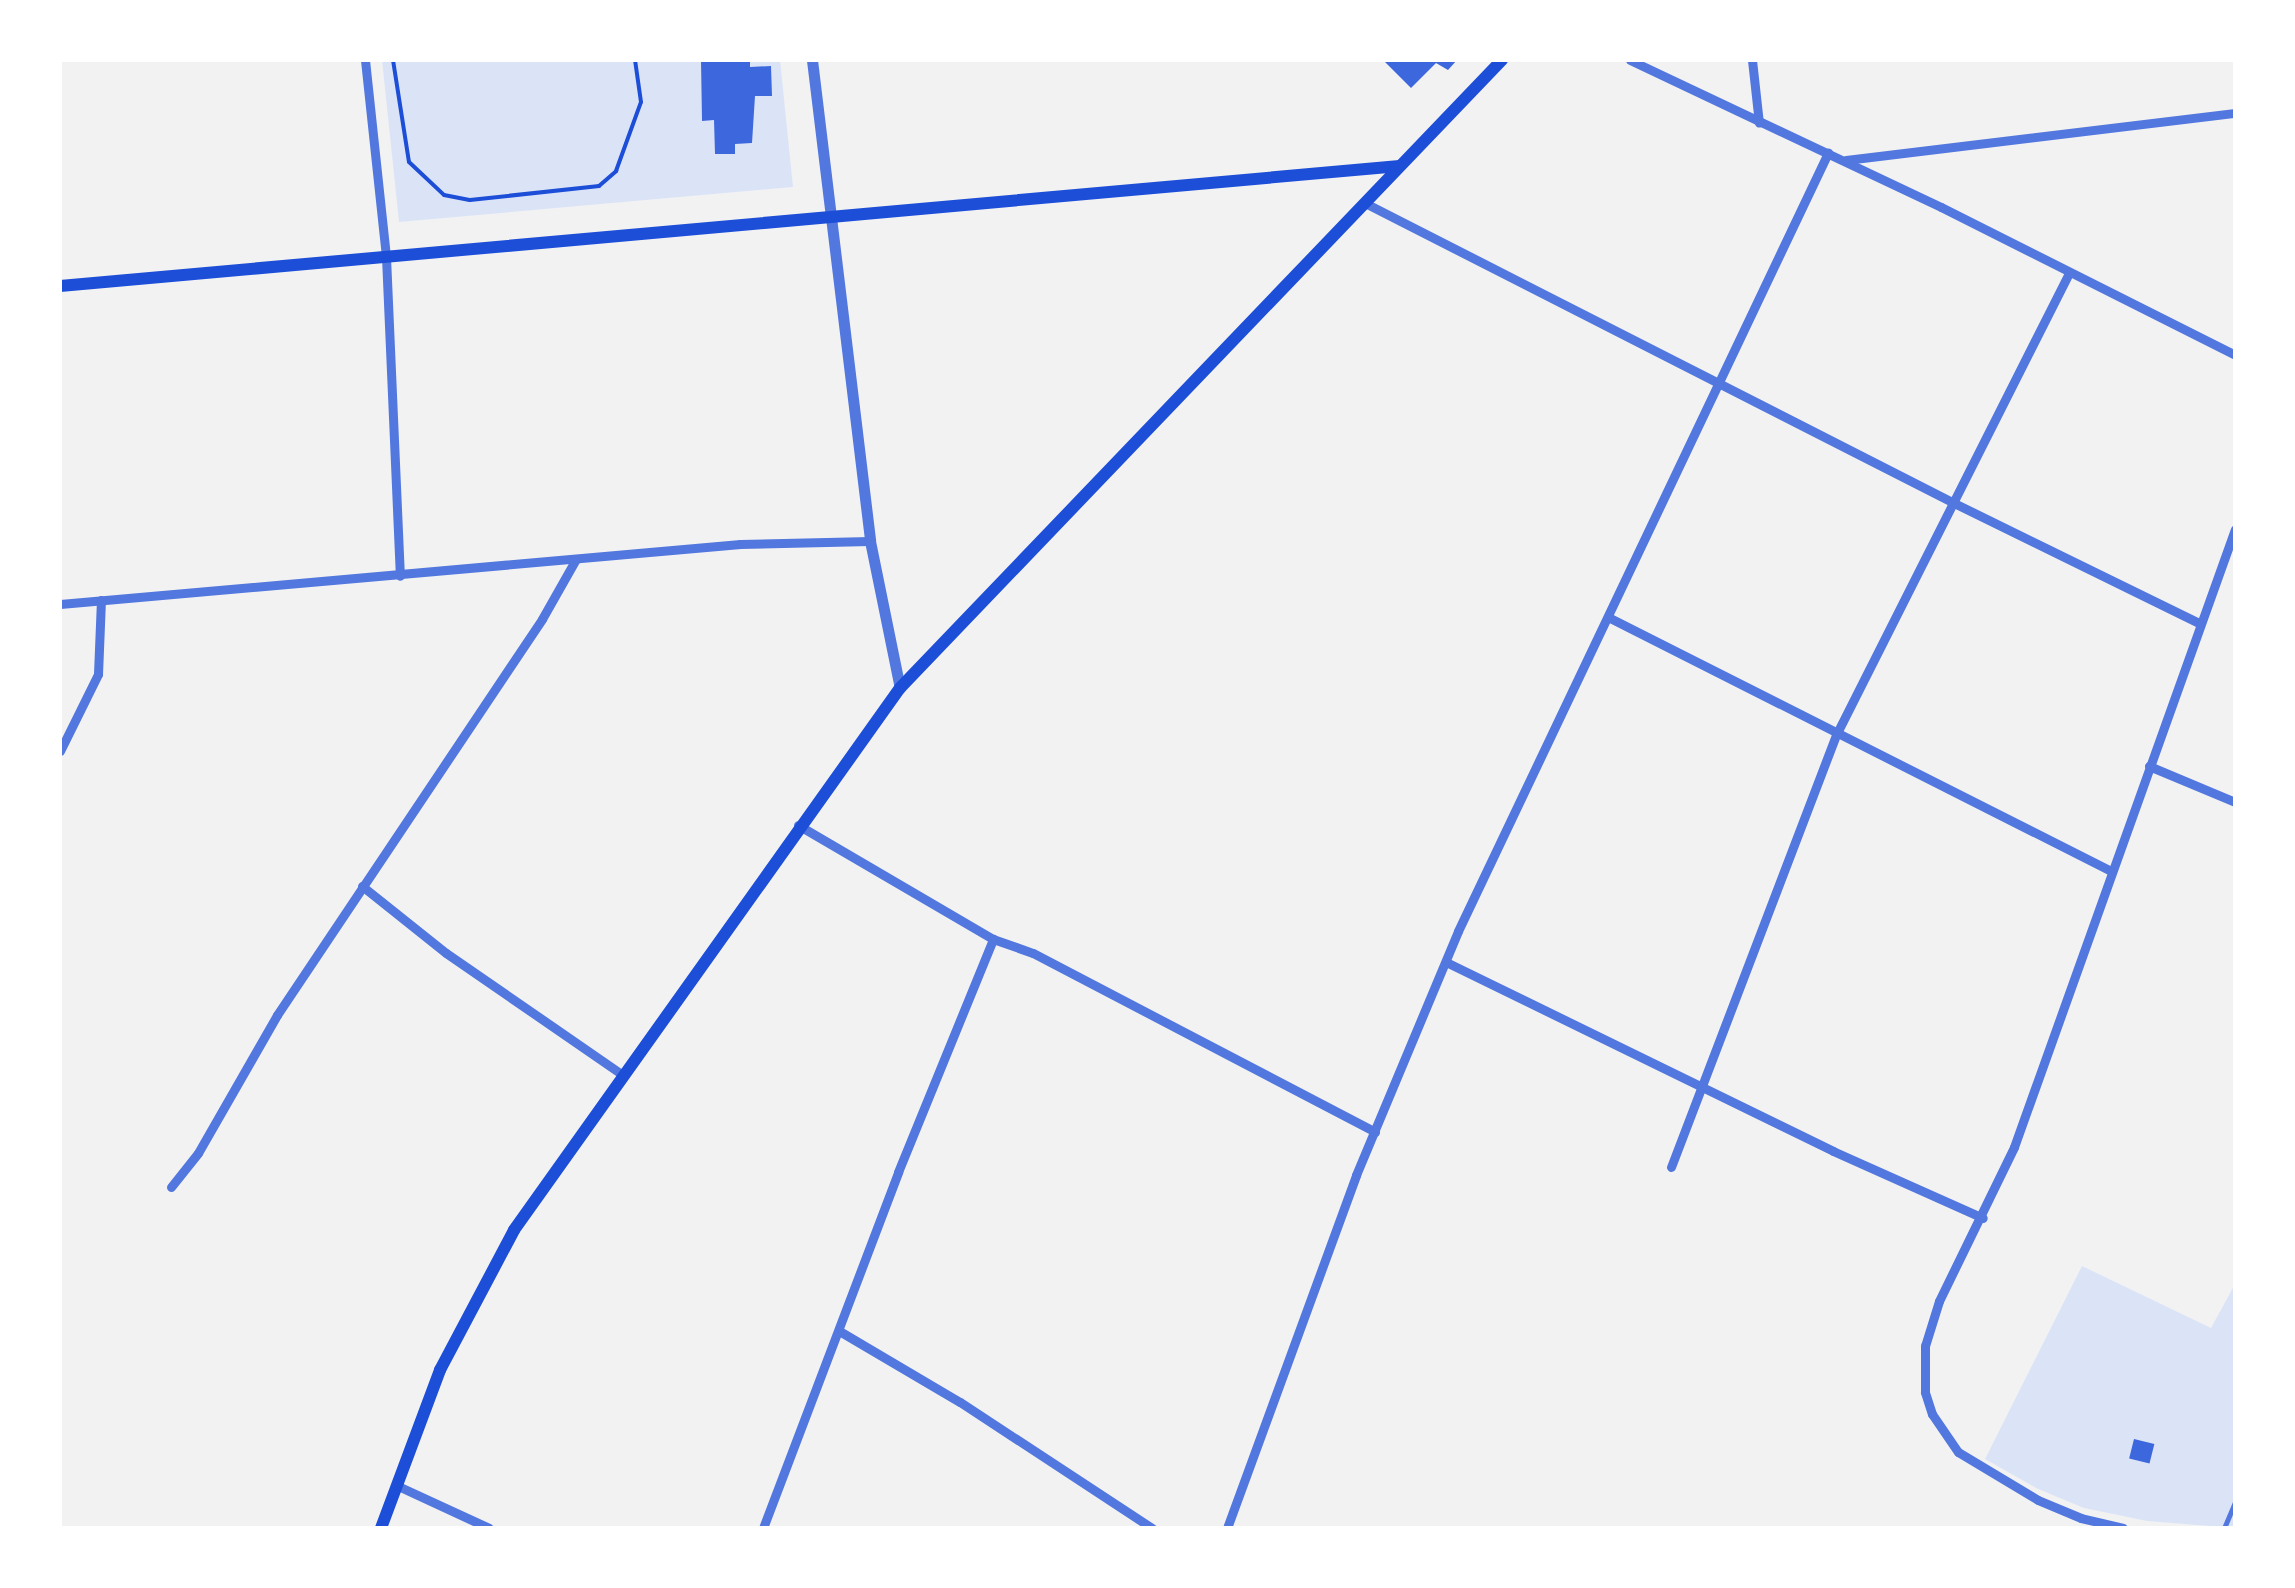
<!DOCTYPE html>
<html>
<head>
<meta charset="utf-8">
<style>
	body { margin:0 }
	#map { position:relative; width:2295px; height:1588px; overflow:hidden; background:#f2f2f2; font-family:"Times New Roman",serif }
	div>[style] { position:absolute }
	.green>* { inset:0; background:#dbe4f7 }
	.building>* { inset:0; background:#3d67dc; transform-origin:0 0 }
	.path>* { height:4px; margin:-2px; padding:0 2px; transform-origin:2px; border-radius:2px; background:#1d4ed8 }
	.service>* { height:5px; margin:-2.5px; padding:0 2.5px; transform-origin:2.5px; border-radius:2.5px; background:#5277de }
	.minor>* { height:9px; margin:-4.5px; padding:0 4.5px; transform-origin:4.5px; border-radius:4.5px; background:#5277de }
	.tertiary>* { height:11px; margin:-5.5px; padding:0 5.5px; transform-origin:5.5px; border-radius:5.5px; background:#5277de }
	.secondary>* { height:12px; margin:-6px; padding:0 6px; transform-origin:6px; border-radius:6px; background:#1d4ed8 }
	span { translate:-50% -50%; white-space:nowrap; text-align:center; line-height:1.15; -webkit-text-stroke:10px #fff; paint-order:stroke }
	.frame { position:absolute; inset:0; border:62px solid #fff; pointer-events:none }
</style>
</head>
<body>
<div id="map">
	<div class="green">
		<i style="clip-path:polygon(382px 60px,780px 60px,793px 187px,399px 222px)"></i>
		<i style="clip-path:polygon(2082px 1266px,2211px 1328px,2235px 1284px,2235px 1528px,2147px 1521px,2084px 1508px,2038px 1489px,1985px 1459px)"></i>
	</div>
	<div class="building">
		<i style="clip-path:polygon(701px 60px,750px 60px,750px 67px,771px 66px,772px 96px,755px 96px,752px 143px,735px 144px,735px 154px,715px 154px,714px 120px,702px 121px)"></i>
		<i style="clip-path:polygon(1383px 60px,1457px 60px,1448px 70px,1436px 63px,1411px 88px)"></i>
		<i style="left:2134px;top:1439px;width:21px;height:20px;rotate:14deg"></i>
	</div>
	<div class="path">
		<i style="left:393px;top:60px;width:103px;rotate:81.1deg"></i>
		<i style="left:409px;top:162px;width:48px;rotate:43.3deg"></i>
		<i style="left:444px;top:195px;width:26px;rotate:11deg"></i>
		<i style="left:470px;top:200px;width:130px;rotate:-6.2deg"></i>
		<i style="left:599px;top:186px;width:23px;rotate:-41deg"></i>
		<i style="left:616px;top:171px;width:73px;rotate:-70.1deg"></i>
		<i style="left:641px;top:102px;width:42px;rotate:-98.1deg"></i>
	</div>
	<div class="service">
		<i style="left:2224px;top:1528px;width:28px;rotate:-67deg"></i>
	</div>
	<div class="minor">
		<i style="left:365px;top:60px;width:198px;rotate:83.9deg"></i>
		<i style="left:386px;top:257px;width:319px;rotate:87.5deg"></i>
		<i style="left:1630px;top:60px;width:344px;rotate:25.3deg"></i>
		<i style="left:1941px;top:207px;width:329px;rotate:26.7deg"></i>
		<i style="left:1752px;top:60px;width:63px;rotate:83.7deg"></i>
		<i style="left:1846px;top:160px;width:392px;rotate:-6.9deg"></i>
		<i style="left:1365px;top:203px;width:661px;rotate:26.99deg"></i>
		<i style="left:1954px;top:503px;width:273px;rotate:26.1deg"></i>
		<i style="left:60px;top:604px;width:683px;rotate:-5.04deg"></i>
		<i style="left:740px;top:544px;width:130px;rotate:-1.3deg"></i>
		<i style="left:1608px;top:617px;width:563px;rotate:26.79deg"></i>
		<i style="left:60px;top:751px;width:86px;rotate:-63.7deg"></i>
		<i style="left:98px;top:674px;width:74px;rotate:-87.7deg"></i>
		<i style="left:2149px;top:766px;width:93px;rotate:22.7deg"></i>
		<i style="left:798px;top:825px;width:226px;rotate:30.3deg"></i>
		<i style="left:993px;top:939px;width:42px;rotate:19.3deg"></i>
		<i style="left:1033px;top:953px;width:386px;rotate:27.6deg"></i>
		<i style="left:362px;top:886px;width:107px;rotate:38.6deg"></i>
		<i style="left:446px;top:953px;width:215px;rotate:34.6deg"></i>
		<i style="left:1446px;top:962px;width:431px;rotate:26deg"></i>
		<i style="left:1833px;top:1151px;width:164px;rotate:24.1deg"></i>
		<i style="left:1671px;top:1167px;width:465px;rotate:-69.1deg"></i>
		<i style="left:1837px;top:733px;width:515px;rotate:-63.24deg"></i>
		<i style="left:171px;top:1187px;width:43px;rotate:-51.5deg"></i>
		<i style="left:198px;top:1153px;width:159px;rotate:-60.2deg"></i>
		<i style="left:277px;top:1015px;width:476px;rotate:-56.2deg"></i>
		<i style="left:542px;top:619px;width:69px;rotate:-60.5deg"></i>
		<i style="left:841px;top:1332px;width:138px;rotate:30.5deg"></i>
		<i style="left:960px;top:1402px;width:230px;rotate:33.3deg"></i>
		<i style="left:398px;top:1486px;width:100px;rotate:24.8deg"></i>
		<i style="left:763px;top:1528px;width:381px;rotate:-69.2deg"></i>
		<i style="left:898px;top:1172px;width:252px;rotate:-67.8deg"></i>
		<i style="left:1227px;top:1528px;width:376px;rotate:-69.9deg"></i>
		<i style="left:1356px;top:1175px;width:264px;rotate:-67.3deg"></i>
		<i style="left:1458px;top:931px;width:862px;rotate:-64.57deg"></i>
		<i style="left:2123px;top:1528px;width:43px;rotate:-166.6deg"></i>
		<i style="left:2081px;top:1518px;width:47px;rotate:-157.3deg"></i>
		<i style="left:2038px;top:1500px;width:93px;rotate:-149deg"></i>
		<i style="left:1958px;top:1452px;width:46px;rotate:-124.4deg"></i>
		<i style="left:1932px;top:1414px;width:23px;rotate:-108deg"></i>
		<i style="left:1925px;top:1392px;width:46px;rotate:-90deg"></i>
		<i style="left:1925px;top:1346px;width:47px;rotate:-72.7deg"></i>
		<i style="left:1939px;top:1301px;width:171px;rotate:-64deg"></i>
		<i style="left:2014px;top:1147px;width:656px;rotate:-70.32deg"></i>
	</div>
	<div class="tertiary">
		<i style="left:812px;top:60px;width:484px;rotate:83.1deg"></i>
		<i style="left:870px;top:541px;width:150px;rotate:78.5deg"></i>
	</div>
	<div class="secondary">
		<i style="left:60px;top:286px;width:1345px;rotate:-5.12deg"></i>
		<i style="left:381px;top:1528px;width:169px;rotate:-69.5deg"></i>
		<i style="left:440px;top:1370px;width:158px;rotate:-62.1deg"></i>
		<i style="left:514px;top:1230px;width:665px;rotate:-54.54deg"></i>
		<i style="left:900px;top:688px;width:870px;rotate:-46.21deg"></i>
	</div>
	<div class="frame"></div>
</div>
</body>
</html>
